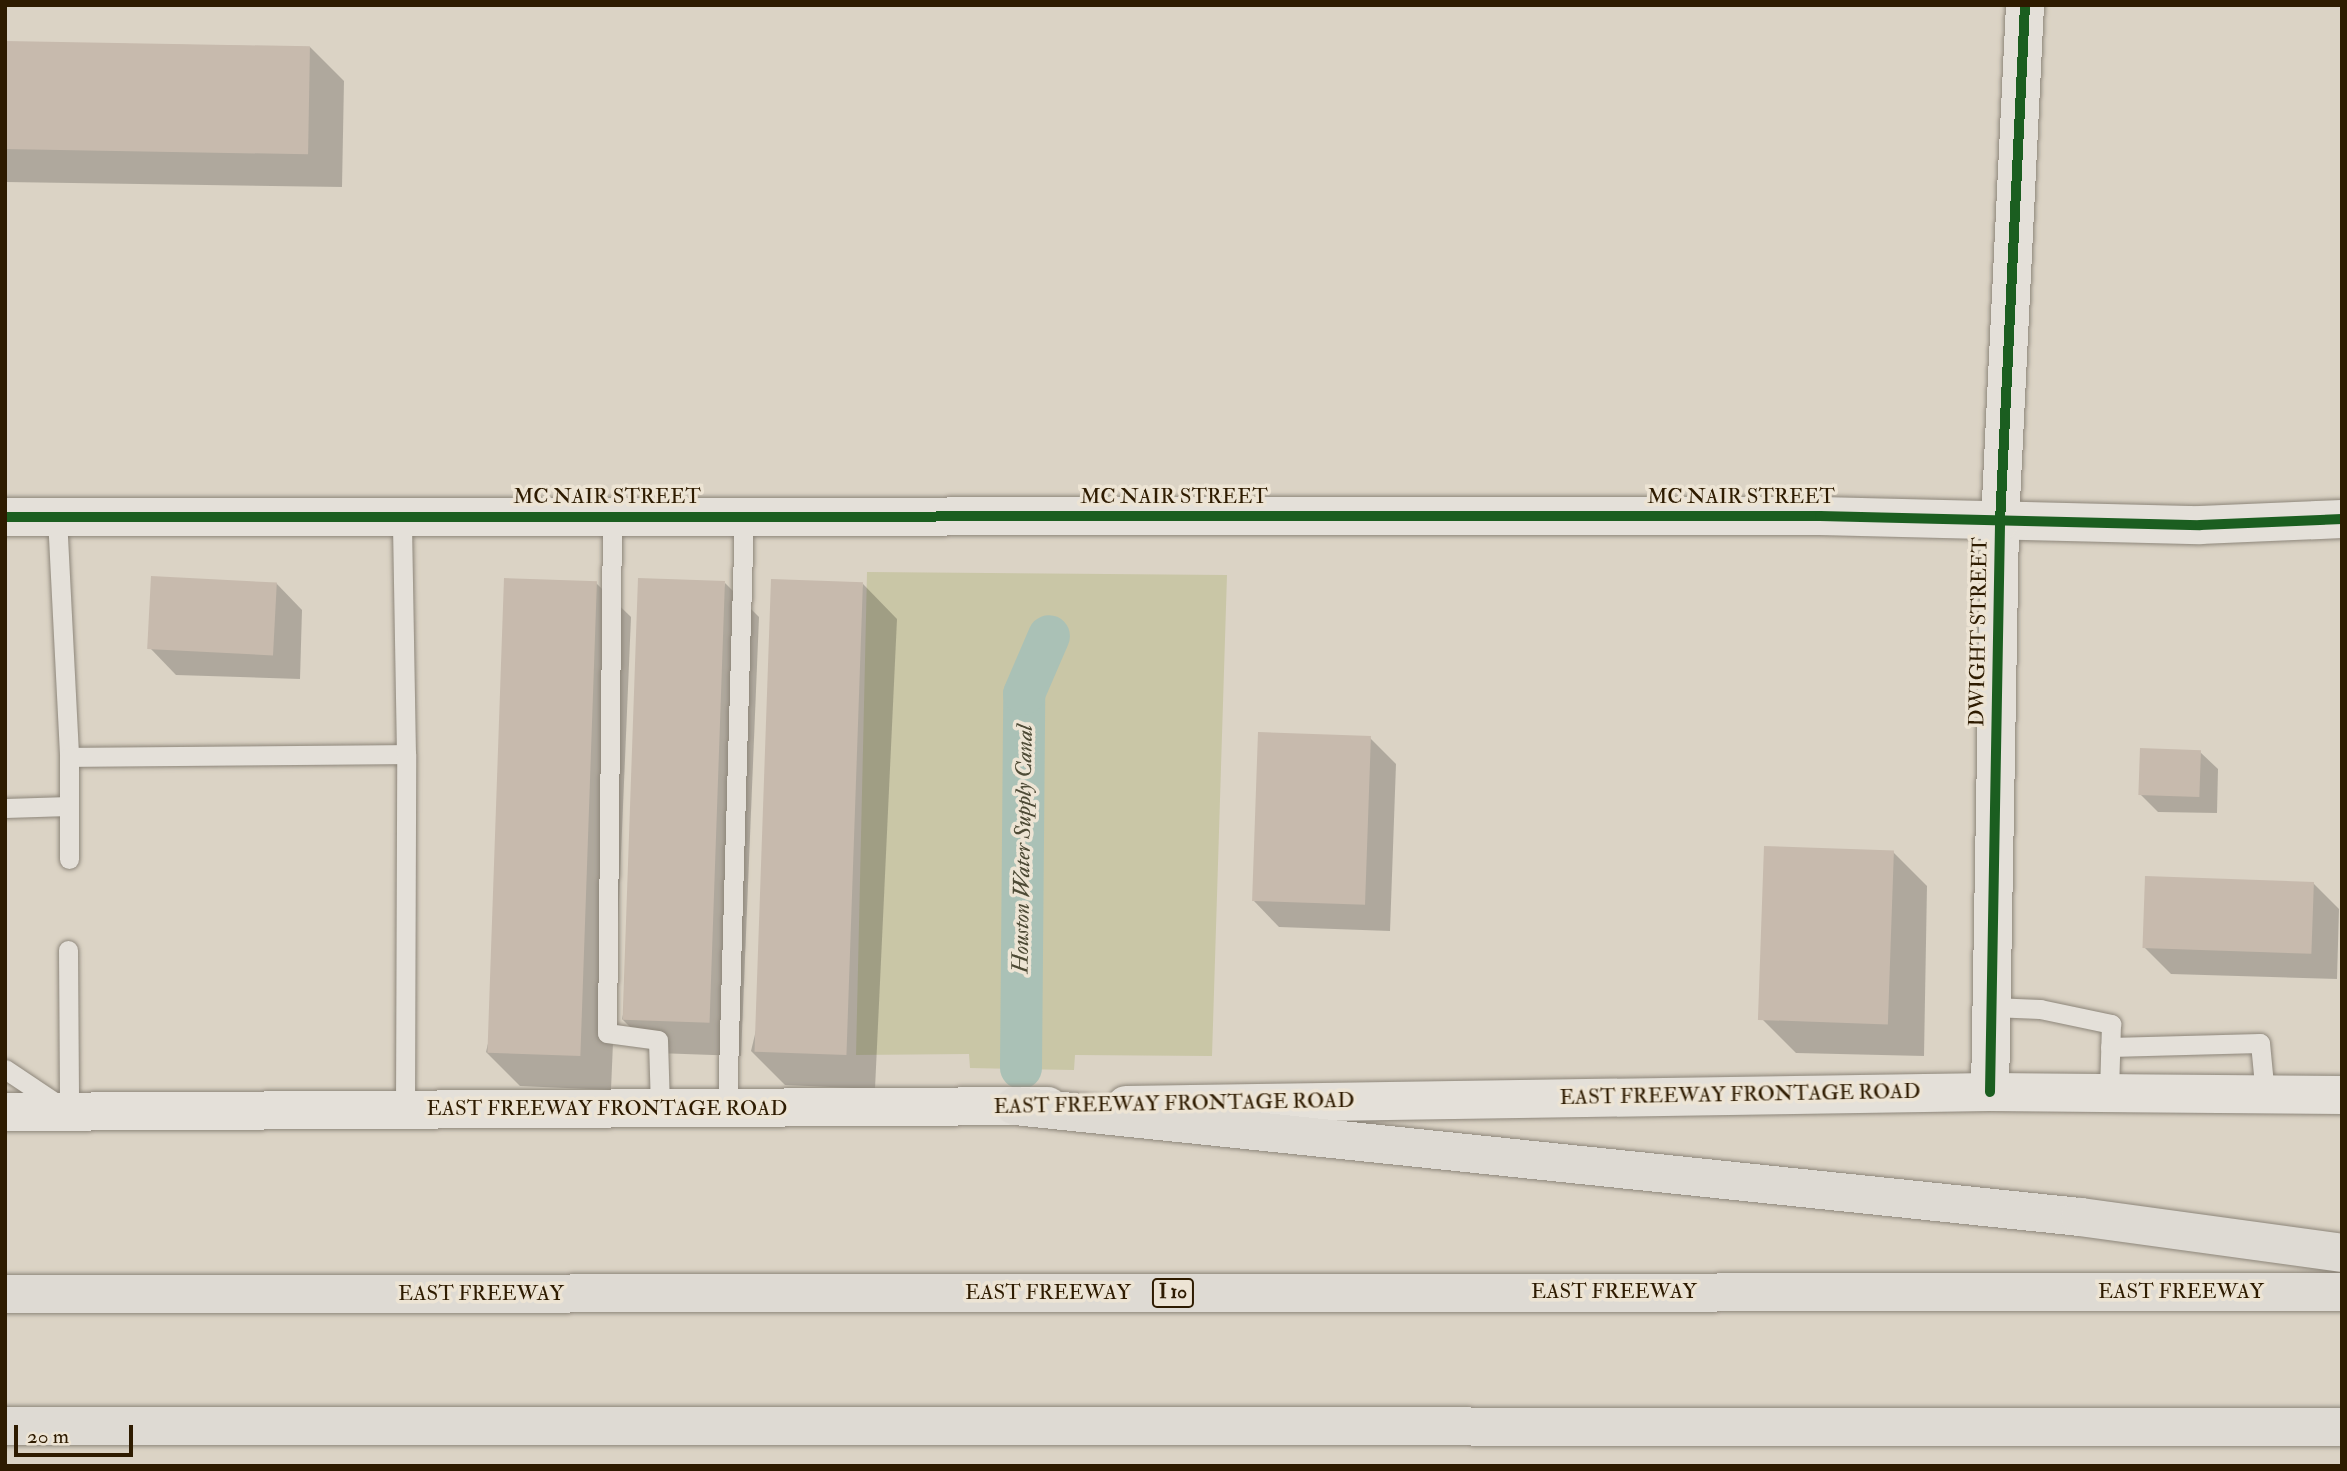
<!DOCTYPE html>
<html>
<head>
<meta charset="utf-8">
<style>
	body { margin:0 }
	#map { position:relative; width:2347px; height:1471px; overflow:hidden; background:#dbd3c5; font-family:"IM FELL Double Pica",serif }
	div>[style] { position:absolute }
	.green>* { inset:0; background:#c9c6a6 }
	.shadow>* { inset:0; background:#0003 }
	.canal>* { height:42px; margin:-21px; padding:0 21px; transform-origin:21px; border-radius:21px; background:#aac1b6 }
	.building>* { inset:0; background:#c7baad; transform-origin:0 0 }
	.roads { filter:drop-shadow(0 0 2px #8d867a) drop-shadow(0 0 2px #8d867a) }
	.service>* { height:19px; margin:-9.5px; padding:0 9.5px; transform-origin:9.5px; border-radius:9.5px; background:#e4e0d9 }
	.minor>* { height:38px; margin:-19px; padding:0 19px; transform-origin:19px; border-radius:19px; background:#e4e0d9 }
	.secondary>* { height:38px; margin:-19px; padding:0 19px; transform-origin:19px; border-radius:19px; background:#e4e0d9 }
	.motorway>* { height:38px; margin:-19px; padding:0 19px; transform-origin:19px; border-radius:19px; background:#dedad3 }
	.cycleway>* { height:10px; margin:-5px; padding:0 5px; transform-origin:5px; border-radius:5px; background:#1b5e20 }
	span { translate:-50% -50%; white-space:nowrap; text-align:center; line-height:1.15; -webkit-text-stroke:7px #ede4d4; paint-order:stroke }
	.shield-label span { padding:2px 5px; background:#ede4d4; border:2px solid; border-radius:5px; -webkit-text-stroke-width:0 }
	.shield-label { font-size:19px; color:#2e1b00; font-weight:700 }
	.street-label { font-size:21px; color:#2e1b00 }
	.water-label { font-size:23px; color:#4d4a35; font-style:italic }
	.frame { position:absolute; inset:0; border:7px solid #2e1b00; pointer-events:none }
	.scale { position:absolute; left:14px; top:1425px; width:119px; height:32px; box-sizing:border-box; border:4px solid #2e1b00; border-top:0; padding-left:9px; font-size:21px; line-height:24px; white-space:nowrap; color:#2e1b00; -webkit-text-stroke:5px #ede4d4; paint-order:stroke }
</style>
</head>
<body>
<div id="map">
	<div class="green">
		<i style="clip-path:polygon(867px 572px,1227px 575px,1212px 1056px,1075px 1055px,1074px 1070px,970px 1068px,969px 1054px,856px 1055px)"></i>
	</div>
	<div class="shadow">
		<i style="clip-path:polygon(5px 42px,310px 47px,344px 81px,342px 187px,5px 182px)"></i>
		<i style="clip-path:polygon(276px 583px,302px 610px,300px 679px,176px 675px,150px 648px)"></i>
		<i style="clip-path:polygon(596px 583px,631px 617px,611px 1090px,520px 1086px,486px 1052px)"></i>
		<i style="clip-path:polygon(725px 583px,759px 617px,741px 1056px,656px 1053px,622px 1019px)"></i>
		<i style="clip-path:polygon(863px 584px,897px 619px,875px 1089px,785px 1085px,751px 1051px)"></i>
		<i style="clip-path:polygon(1370px 738px,1396px 764px,1390px 931px,1279px 927px,1253px 900px)"></i>
		<i style="clip-path:polygon(2200px 752px,2218px 769px,2217px 813px,2158px 812px,2140px 794px)"></i>
		<i style="clip-path:polygon(1893px 852px,1927px 886px,1924px 1056px,1796px 1053px,1762px 1019px)"></i>
		<i style="clip-path:polygon(2313px 883px,2339px 909px,2337px 979px,2171px 974px,2145px 948px)"></i>
	</div>
	<div class="canal">
		<i style="left:1021px;top:1068px;width:374px;rotate:-89.5deg"></i>
		<i style="left:1024px;top:694px;width:63px;rotate:-66.7deg"></i>
	</div>
	<div class="building">
		<i style="left:5px;top:41px;width:305px;height:108px;rotate:1deg"></i>
		<i style="left:151px;top:576px;width:126px;height:73px;rotate:3deg"></i>
		<i style="left:504px;top:578px;width:93px;height:475px;rotate:2deg"></i>
		<i style="left:638px;top:578px;width:87px;height:442px;rotate:2deg"></i>
		<i style="left:771px;top:579px;width:92px;height:473px;rotate:2deg"></i>
		<i style="left:1258px;top:732px;width:113px;height:169px;rotate:2deg"></i>
		<i style="left:2140px;top:748px;width:61px;height:47px;rotate:2deg"></i>
		<i style="left:1764px;top:846px;width:130px;height:174px;rotate:2deg"></i>
		<i style="left:2145px;top:876px;width:169px;height:72px;rotate:2deg"></i>
	</div>
	<div class="roads">
		<div class="service">
			<i style="left:612px;top:516px;width:517px;rotate:90.55deg"></i>
			<i style="left:607px;top:1033px;width:51px;rotate:7.8deg"></i>
			<i style="left:658px;top:1040px;width:69px;rotate:88.3deg"></i>
			<i style="left:57px;top:517px;width:240px;rotate:87.1deg"></i>
			<i style="left:69px;top:757px;width:337px;rotate:-0.5deg"></i>
			<i style="left:406px;top:754px;width:237px;rotate:-91deg"></i>
			<i style="left:5px;top:808px;width:64px;rotate:-1.8deg"></i>
			<i style="left:69px;top:806px;width:49px;rotate:-90deg"></i>
			<i style="left:69px;top:859px;width:53px;rotate:-90deg"></i>
			<i style="left:68px;top:950px;width:162px;rotate:89.6deg"></i>
			<i style="left:1992px;top:1007px;width:48px;rotate:2.4deg"></i>
			<i style="left:2040px;top:1009px;width:73px;rotate:11.9deg"></i>
			<i style="left:2111px;top:1024px;width:69px;rotate:91.7deg"></i>
			<i style="left:2110px;top:1047px;width:150px;rotate:-1.5deg"></i>
			<i style="left:2260px;top:1043px;width:52px;rotate:84.5deg"></i>
			<i style="left:5px;top:1069px;width:69px;rotate:33.7deg"></i>
			<i style="left:727px;top:1108px;width:592px;rotate:-88.36deg"></i>
			<i style="left:405px;top:1110px;width:356px;rotate:-89.8deg"></i>
		</div>
		<div class="minor">
			<i style="left:5px;top:517px;width:1815px;rotate:-0.03deg"></i>
			<i style="left:1820px;top:516px;width:380px;rotate:1.4deg"></i>
			<i style="left:2200px;top:525px;width:142px;rotate:-2.4deg"></i>
			<i style="left:1990px;top:1092px;width:570px;rotate:-88.99deg"></i>
			<i style="left:2000px;top:522px;width:518px;rotate:-87.23deg"></i>
		</div>
		<div class="secondary">
			<i style="left:1126px;top:1105px;width:864px;rotate:-0.86deg"></i>
			<i style="left:1990px;top:1092px;width:352px;rotate:0.5deg"></i>
			<i style="left:5px;top:1112px;width:1043px;rotate:-0.33deg"></i>
		</div>
		<div class="motorway">
			<i style="left:1015px;top:1106px;width:1071px;rotate:5.95deg"></i>
			<i style="left:2080px;top:1217px;width:264px;rotate:7.8deg"></i>
			<i style="left:5px;top:1294px;width:2337px;rotate:-0.05deg"></i>
			<i style="left:5px;top:1426px;width:2337px;rotate:0.02deg"></i>
		</div>
	</div>
	<div class="cycleway">
		<i style="left:5px;top:517px;width:1815px;rotate:-0.03deg"></i>
		<i style="left:1820px;top:516px;width:380px;rotate:1.4deg"></i>
		<i style="left:2200px;top:525px;width:142px;rotate:-2.4deg"></i>
		<i style="left:1990px;top:1092px;width:570px;rotate:-88.99deg"></i>
		<i style="left:2000px;top:522px;width:518px;rotate:-87.23deg"></i>
	</div>
	<div class="shield-label">
		<span style="left:1173px;top:1293px">I 10</span>
	</div>
	<div class="street-label">
		<span style="left:607px;top:497px">MC NAIR STREET</span>
		<span style="left:1174px;top:497px">MC NAIR STREET</span>
		<span style="left:1741px;top:497px">MC NAIR STREET</span>
		<span style="left:1979px;top:632px;rotate:-89deg">DWIGHT STREET</span>
		<span style="left:1740px;top:1095px;rotate:-1deg">EAST FREEWAY FRONTAGE ROAD</span>
		<span style="left:1174px;top:1104px;rotate:-1deg">EAST FREEWAY FRONTAGE ROAD</span>
		<span style="left:607px;top:1109px">EAST FREEWAY FRONTAGE ROAD</span>
		<span style="left:1614px;top:1292px">EAST FREEWAY</span>
		<span style="left:2181px;top:1292px">EAST FREEWAY</span>
		<span style="left:1048px;top:1293px">EAST FREEWAY</span>
		<span style="left:481px;top:1294px">EAST FREEWAY</span>
	</div>
	<div class="water-label">
		<span style="left:1023px;top:849px;rotate:-89deg">Houston Water Supply Canal</span>
	</div>
	<div class="frame"></div>
	<div class="scale">20 m</div>
</div>
</body>
</html>
